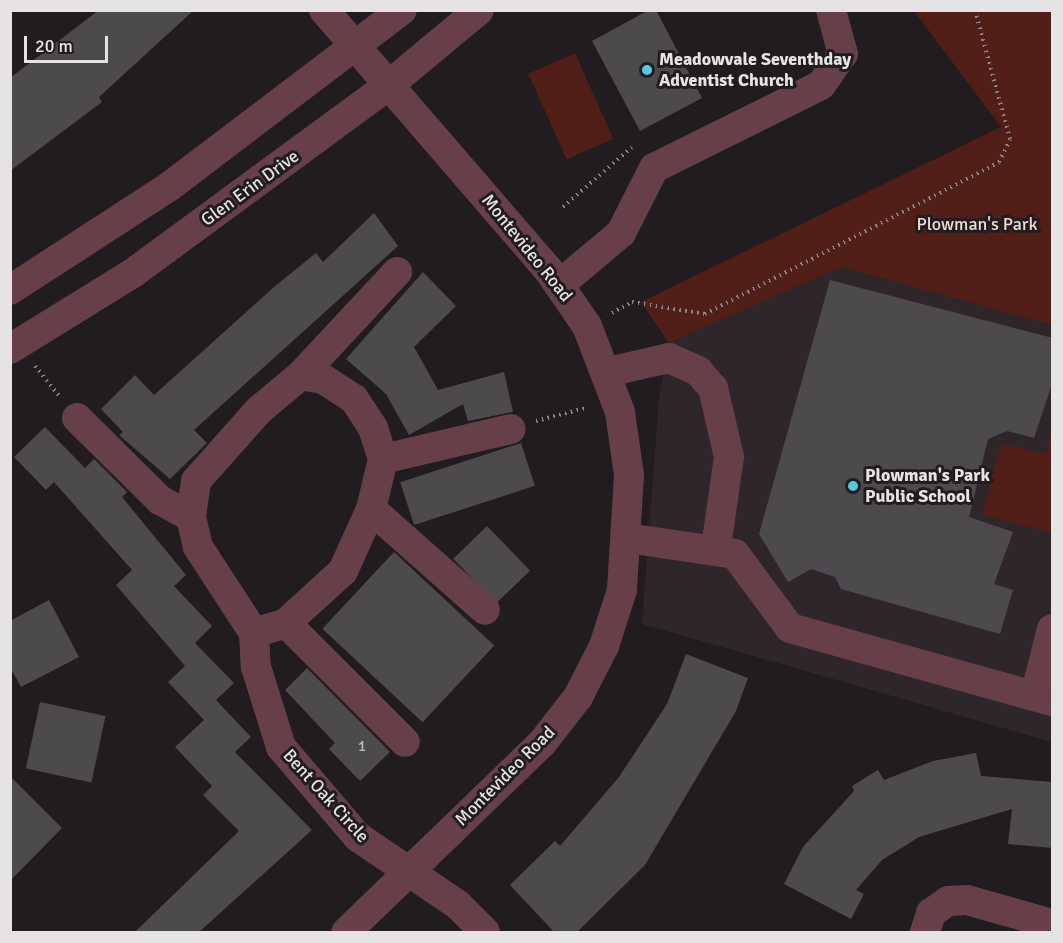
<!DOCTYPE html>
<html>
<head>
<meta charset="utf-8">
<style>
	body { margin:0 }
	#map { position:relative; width:1063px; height:943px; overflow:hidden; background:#201c1f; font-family:Signika,sans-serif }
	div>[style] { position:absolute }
	.built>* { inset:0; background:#2f262c }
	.green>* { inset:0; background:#521f18; transform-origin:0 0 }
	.building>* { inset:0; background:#4d4a4e; transform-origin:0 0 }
	.path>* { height:4px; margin-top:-2px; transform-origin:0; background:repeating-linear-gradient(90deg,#8c888b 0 1.5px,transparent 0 6px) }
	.minor>* { height:30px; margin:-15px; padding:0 15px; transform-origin:15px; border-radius:15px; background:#663f48 }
	.dots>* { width:16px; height:16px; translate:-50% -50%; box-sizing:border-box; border:3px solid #201c1f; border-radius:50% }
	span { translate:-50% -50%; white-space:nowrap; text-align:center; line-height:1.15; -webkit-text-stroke:6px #201c1f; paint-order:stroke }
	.number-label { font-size:15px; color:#c0bdbf }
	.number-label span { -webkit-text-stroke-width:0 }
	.poi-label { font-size:18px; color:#e6e3e5; font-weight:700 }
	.left { translate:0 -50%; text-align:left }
	.street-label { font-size:18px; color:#e6e3e5 }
	.park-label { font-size:18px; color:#f3d8d3 }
	.frame { position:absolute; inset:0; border:12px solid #e6e3e5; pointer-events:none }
	.scale { position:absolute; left:24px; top:36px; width:84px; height:27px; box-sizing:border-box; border:3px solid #e6e3e5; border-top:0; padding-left:8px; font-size:18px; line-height:21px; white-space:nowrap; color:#e6e3e5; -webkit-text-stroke:4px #201c1f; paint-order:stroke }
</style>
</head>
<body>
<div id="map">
	<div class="built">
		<i style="clip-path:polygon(841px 267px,1052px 325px,1052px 742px,642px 624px,659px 399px,669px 343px)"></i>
	</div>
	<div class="green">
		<i style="clip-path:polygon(914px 11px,1052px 11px,1052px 325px,841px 267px,669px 343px,641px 302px,1001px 127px)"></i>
		<i style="left:575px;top:53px;width:94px;height:51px;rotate:66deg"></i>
		<i style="clip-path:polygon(1052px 429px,1052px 533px,983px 515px,1001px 444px,1046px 454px)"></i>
	</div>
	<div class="building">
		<i style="clip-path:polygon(99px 10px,194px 10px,99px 97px,102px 102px,10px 171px,10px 78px)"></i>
		<i style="clip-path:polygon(649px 10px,656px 10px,702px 98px,640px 131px,592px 41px)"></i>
		<i style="clip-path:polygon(374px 213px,398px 246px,194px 430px,207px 443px,170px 479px,119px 435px,123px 432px,101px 409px,135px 375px,154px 395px,274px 287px,316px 253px,323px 262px)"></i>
		<i style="clip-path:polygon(423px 272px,456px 306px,414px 347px,438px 390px,504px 372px,513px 412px,468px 421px,463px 404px,409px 435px,386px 394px,346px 359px)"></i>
		<i style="clip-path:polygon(830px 280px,1053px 338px,1053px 381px,1034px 438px,1007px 431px,988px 439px,969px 517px,1013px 532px,994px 584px,1013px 590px,1000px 634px,841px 589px,835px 577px,811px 569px,788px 582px,759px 534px)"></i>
		<i style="clip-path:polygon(45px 427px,85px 468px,94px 459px,127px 492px,122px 497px,186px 575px,174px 586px,212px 626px,195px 643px,234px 683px,216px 700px,251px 737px,235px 752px,312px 830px,198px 933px,134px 933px,239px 831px,203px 795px,212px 786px,175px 747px,204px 720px,168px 682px,185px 666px,116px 585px,132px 570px,54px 482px,46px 490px,14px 457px)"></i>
		<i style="left:521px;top:443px;width:45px;height:127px;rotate:72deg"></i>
		<i style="left:487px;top:526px;width:62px;height:47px;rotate:46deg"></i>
		<i style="left:394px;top:552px;width:137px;height:105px;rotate:43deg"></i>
		<i style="clip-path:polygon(49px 600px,79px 657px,21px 687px,10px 667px,10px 621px)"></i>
		<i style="clip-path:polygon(686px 654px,748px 678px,736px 711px,645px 865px,576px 933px,555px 933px,510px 885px,555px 841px,560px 846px,619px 777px,667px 704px)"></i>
		<i style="clip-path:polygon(307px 668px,390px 752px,360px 781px,329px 749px,335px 743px,285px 690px)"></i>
		<i style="left:40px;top:702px;width:67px;height:68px;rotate:12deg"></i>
		<i style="clip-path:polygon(976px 753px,981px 776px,1053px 782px,1053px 848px,1008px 844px,1012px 809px,919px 837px,882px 860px,856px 890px,864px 894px,851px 919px,784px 884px,803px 847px,854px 791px,852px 786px,878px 770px,884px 780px,933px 761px)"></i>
		<i style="clip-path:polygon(10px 776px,62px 828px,10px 881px)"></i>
	</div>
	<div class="path">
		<i style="left:563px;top:207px;width:91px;rotate:-41deg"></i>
		<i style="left:612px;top:313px;width:23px;rotate:-29deg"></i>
		<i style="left:632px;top:302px;width:74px;rotate:9.3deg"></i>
		<i style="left:705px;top:314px;width:331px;rotate:-27.3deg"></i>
		<i style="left:999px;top:162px;width:25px;rotate:-64deg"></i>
		<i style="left:1010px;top:139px;width:134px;rotate:-105.2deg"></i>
		<i style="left:35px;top:366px;width:38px;rotate:51deg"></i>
		<i style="left:536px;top:421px;width:52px;rotate:-14.6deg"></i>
	</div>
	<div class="minor">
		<i style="left:324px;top:10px;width:341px;rotate:49.2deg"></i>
		<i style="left:547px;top:268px;width:70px;rotate:55.4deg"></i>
		<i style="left:587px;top:326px;width:92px;rotate:69deg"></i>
		<i style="left:620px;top:412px;width:64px;rotate:81.9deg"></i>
		<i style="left:629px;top:475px;width:115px;rotate:93.5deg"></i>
		<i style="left:622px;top:590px;width:59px;rotate:107.8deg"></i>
		<i style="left:604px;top:646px;width:57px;rotate:117deg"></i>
		<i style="left:578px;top:697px;width:58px;rotate:128deg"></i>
		<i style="left:542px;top:743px;width:272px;rotate:136deg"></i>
		<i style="left:559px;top:285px;width:81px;rotate:-40deg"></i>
		<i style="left:621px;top:233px;width:73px;rotate:-63.1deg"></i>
		<i style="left:654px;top:168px;width:186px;rotate:-26.4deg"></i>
		<i style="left:821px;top:85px;width:38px;rotate:-55deg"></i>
		<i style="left:843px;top:54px;width:46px;rotate:-105.3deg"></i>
		<i style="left:10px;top:290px;width:191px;rotate:-33deg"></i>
		<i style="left:170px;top:186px;width:291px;rotate:-37.2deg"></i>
		<i style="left:10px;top:349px;width:145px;rotate:-31.7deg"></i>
		<i style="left:133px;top:273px;width:318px;rotate:-36.3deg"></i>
		<i style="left:389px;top:85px;width:117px;rotate:-39.8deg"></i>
		<i style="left:608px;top:372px;width:63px;rotate:-12.9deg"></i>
		<i style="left:669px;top:358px;width:32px;rotate:24deg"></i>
		<i style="left:698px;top:371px;width:23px;rotate:49deg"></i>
		<i style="left:713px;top:388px;width:71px;rotate:76.9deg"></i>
		<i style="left:729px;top:457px;width:91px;rotate:98.2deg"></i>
		<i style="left:301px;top:375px;width:141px;rotate:-47deg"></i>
		<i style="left:77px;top:418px;width:117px;rotate:44.7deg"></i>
		<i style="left:160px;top:500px;width:35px;rotate:29deg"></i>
		<i style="left:383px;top:459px;width:131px;rotate:-13.2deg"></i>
		<i style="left:371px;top:509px;width:152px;rotate:41.5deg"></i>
		<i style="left:627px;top:538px;width:109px;rotate:8.4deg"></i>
		<i style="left:735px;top:554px;width:92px;rotate:53.4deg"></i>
		<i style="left:790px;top:628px;width:272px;rotate:15.6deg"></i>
		<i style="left:286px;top:623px;width:168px;rotate:45deg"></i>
		<i style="left:254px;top:633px;width:34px;rotate:-17deg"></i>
		<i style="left:286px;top:623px;width:77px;rotate:-42.4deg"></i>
		<i style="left:343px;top:571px;width:68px;rotate:-65.7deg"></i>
		<i style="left:371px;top:509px;width:51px;rotate:-76.5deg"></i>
		<i style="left:383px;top:459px;width:33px;rotate:-108deg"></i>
		<i style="left:373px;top:428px;width:35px;rotate:-123deg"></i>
		<i style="left:354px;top:399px;width:37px;rotate:-147deg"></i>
		<i style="left:323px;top:379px;width:22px;rotate:-170deg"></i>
		<i style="left:301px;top:375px;width:55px;rotate:140.2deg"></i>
		<i style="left:259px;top:410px;width:95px;rotate:131.6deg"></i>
		<i style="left:196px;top:481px;width:36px;rotate:98deg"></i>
		<i style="left:191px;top:517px;width:31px;rotate:77deg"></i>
		<i style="left:198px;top:547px;width:103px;rotate:56.9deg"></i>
		<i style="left:254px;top:633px;width:34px;rotate:87deg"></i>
		<i style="left:256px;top:667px;width:84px;rotate:72.6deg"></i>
		<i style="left:281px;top:747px;width:118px;rotate:49.5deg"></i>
		<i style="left:358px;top:837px;width:121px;rotate:34.2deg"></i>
		<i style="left:458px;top:905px;width:38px;rotate:45deg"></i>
		<i style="left:1035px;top:696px;width:69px;rotate:-75.8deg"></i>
		<i style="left:925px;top:932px;width:20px;rotate:-72deg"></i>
		<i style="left:931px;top:913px;width:21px;rotate:-35deg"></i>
		<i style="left:948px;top:901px;width:19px;rotate:-3deg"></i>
		<i style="left:967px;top:900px;width:88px;rotate:15.8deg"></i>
	</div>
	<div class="dots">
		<i style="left:647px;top:70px;background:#55cadf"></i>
		<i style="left:853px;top:486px;background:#55cadf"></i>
	</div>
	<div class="number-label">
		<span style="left:362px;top:747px">1</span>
	</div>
	<div class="poi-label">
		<span class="left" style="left:659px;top:70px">Meadowvale Seventhday<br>Adventist Church</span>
		<span class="left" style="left:865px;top:486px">Plowman's Park<br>Public School</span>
	</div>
	<div class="street-label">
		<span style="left:250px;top:188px;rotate:-36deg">Glen Erin Drive</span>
		<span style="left:527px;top:248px;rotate:51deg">Montevideo Road</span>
		<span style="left:505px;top:776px;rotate:-45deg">Montevideo Road</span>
		<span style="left:326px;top:796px;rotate:48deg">Bent Oak Circle</span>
	</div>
	<div class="park-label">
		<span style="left:977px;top:224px">Plowman's Park</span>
	</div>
	<div class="frame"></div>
	<div class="scale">20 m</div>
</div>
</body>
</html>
